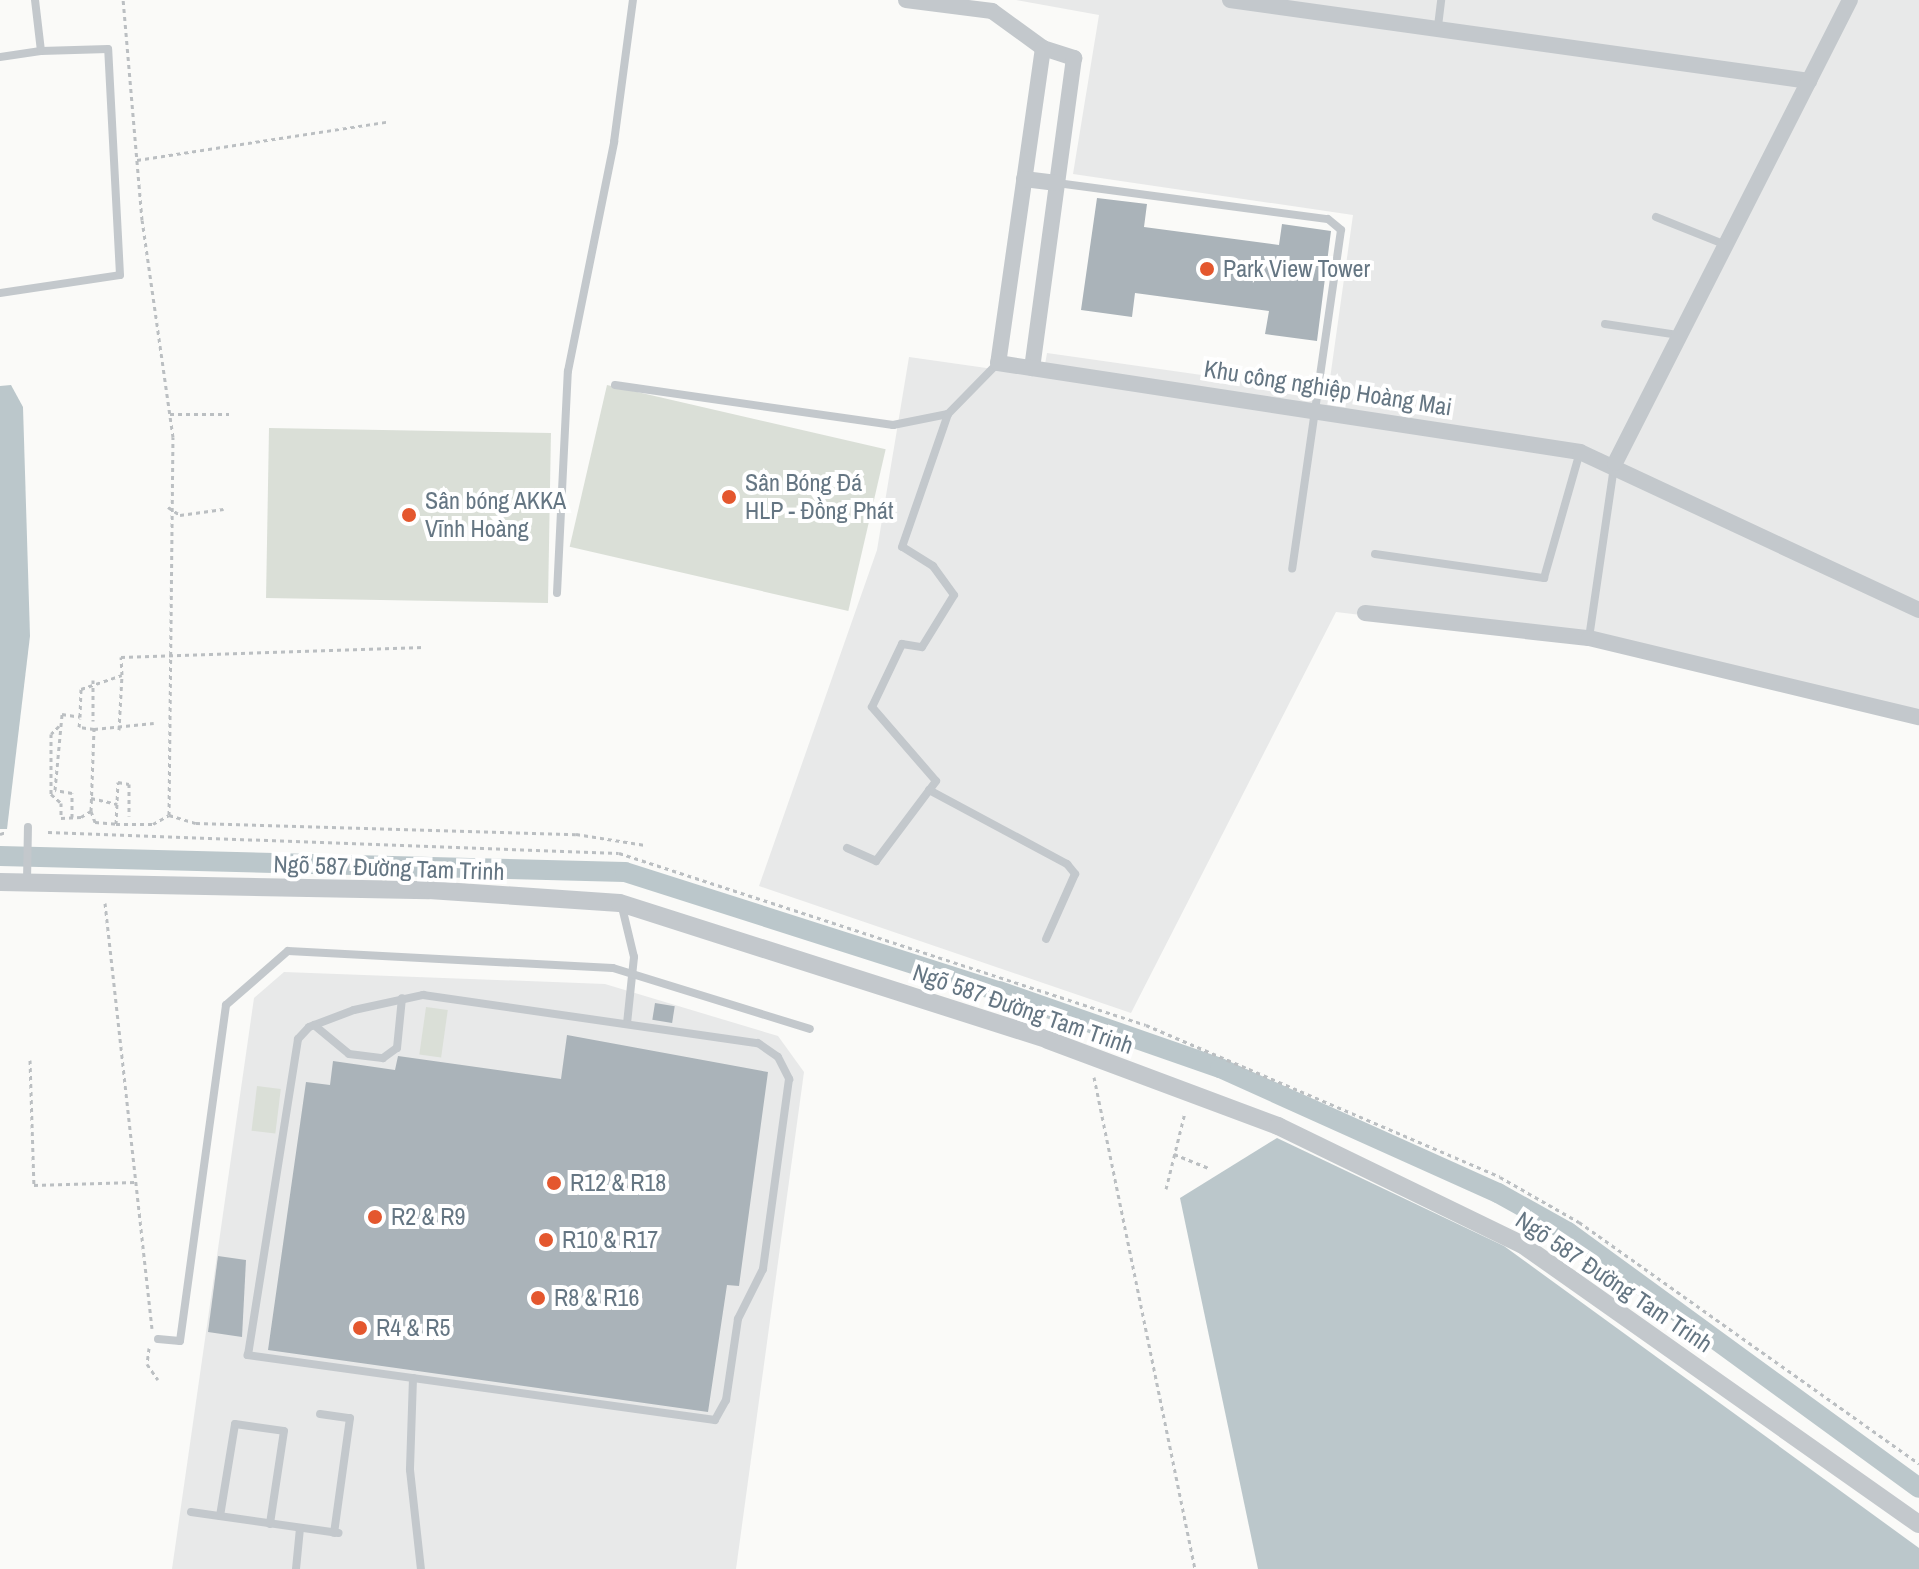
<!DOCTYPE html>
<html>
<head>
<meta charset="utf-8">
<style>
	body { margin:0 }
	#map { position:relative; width:1919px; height:1569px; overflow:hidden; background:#fafaf8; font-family:"Archivo Narrow",sans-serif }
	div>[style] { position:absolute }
	.built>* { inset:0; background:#e8e9e9 }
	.green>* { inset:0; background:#dadfd7; transform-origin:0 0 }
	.water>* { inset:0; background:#bbc7cb }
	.canal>* { height:20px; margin:-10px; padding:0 10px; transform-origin:10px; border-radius:10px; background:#bbc7cb }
	.building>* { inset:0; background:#aab3b9; transform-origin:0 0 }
	.path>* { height:3px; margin-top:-1.5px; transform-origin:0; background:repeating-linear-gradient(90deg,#bbbfc2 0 4px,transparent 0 8px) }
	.service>* { height:8px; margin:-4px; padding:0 4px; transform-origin:4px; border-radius:4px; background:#c3c8cc }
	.minor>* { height:16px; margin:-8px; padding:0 8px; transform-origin:8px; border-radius:8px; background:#c3c8cc }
	.tertiary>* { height:18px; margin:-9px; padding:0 9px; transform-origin:9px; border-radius:9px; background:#c3c8cc }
	.dots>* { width:22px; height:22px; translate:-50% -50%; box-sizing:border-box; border:4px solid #fff; border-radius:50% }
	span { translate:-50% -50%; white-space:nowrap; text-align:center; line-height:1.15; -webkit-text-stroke:8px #fff; paint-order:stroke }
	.poi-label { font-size:24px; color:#657683 }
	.left { translate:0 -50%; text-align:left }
	.street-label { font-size:24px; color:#657683 }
</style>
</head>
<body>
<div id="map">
	<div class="built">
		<i style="clip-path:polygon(1016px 0,1919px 0,1919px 724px,1586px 642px,1336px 612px,1131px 1013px,759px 886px,877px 550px,909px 357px,1043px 376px,1047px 353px,1328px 393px,1353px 215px,1073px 174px,1099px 15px)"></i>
		<i style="clip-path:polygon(284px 972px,605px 984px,778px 1036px,804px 1072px,736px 1569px,172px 1569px,254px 998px)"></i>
	</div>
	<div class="green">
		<i style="left:607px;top:385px;width:286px;height:166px;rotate:13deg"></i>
		<i style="left:269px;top:428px;width:282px;height:170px;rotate:1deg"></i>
		<i style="left:426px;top:1007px;width:22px;height:48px;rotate:8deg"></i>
		<i style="left:257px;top:1086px;width:24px;height:45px;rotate:7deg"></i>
	</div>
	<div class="water">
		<i style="clip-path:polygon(11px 385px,23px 407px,30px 636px,7px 829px,0 829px,0 386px)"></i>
		<i style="clip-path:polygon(1277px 1138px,1504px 1246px,1919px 1548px,1919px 1569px,1258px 1569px,1180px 1198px)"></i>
	</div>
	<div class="canal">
		<i style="left:0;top:856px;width:625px;rotate:1.47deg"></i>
		<i style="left:625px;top:872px;width:392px;rotate:17.7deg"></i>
		<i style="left:999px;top:991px;width:234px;rotate:19.2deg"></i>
		<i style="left:1220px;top:1068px;width:305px;rotate:24.2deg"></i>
		<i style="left:1498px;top:1193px;width:80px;rotate:29.1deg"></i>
		<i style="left:1568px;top:1232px;width:434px;rotate:36.1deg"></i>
	</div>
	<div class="building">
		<i style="clip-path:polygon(1097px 198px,1147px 204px,1144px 227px,1279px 245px,1282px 224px,1331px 231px,1317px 341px,1265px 334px,1269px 311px,1135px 293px,1132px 317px,1081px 310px)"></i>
		<i style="left:655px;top:1003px;width:20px;height:17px;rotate:9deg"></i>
		<i style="clip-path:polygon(567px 1035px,768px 1072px,739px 1286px,727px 1285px,708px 1412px,268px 1350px,306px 1082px,330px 1085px,333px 1061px,395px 1070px,398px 1056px,561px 1079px)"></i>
		<i style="clip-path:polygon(218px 1256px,246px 1260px,242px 1337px,208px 1332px)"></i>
	</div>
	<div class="path">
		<i style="left:137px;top:160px;width:252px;rotate:-8.7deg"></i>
		<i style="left:170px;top:414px;width:59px"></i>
		<i style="left:168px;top:507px;width:14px;rotate:34deg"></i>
		<i style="left:180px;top:515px;width:44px;rotate:-7.8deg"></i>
		<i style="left:93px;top:680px;width:41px;rotate:90deg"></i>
		<i style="left:59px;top:726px;width:11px;rotate:135deg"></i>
		<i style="left:51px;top:734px;width:60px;rotate:90deg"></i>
		<i style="left:51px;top:794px;width:13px;rotate:42deg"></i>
		<i style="left:61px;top:803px;width:15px;rotate:90deg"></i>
		<i style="left:61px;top:818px;width:20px;rotate:-3deg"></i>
		<i style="left:81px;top:817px;width:12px;rotate:-31deg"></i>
		<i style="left:91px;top:811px;width:82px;rotate:-87.9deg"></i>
		<i style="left:94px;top:729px;width:15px;rotate:-172deg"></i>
		<i style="left:79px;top:727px;width:8px;rotate:-83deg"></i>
		<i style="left:94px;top:729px;width:60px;rotate:-5.7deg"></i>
		<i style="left:119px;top:730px;width:55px;rotate:-86.9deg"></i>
		<i style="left:91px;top:798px;width:27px;rotate:13deg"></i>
		<i style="left:91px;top:811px;width:12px;rotate:70deg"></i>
		<i style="left:95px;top:822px;width:21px;rotate:5deg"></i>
		<i style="left:116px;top:824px;width:42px;rotate:-87.3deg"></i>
		<i style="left:118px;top:782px;width:11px;rotate:10deg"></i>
		<i style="left:129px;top:784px;width:32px;rotate:90deg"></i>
		<i style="left:169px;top:815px;width:28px;rotate:17deg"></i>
		<i style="left:196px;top:823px;width:380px;rotate:1.7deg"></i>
		<i style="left:576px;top:834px;width:70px;rotate:9.1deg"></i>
		<i style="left:72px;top:817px;width:24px;rotate:-90deg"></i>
		<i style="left:72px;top:793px;width:17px;rotate:-170deg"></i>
		<i style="left:55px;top:790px;width:76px;rotate:-84.7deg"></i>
		<i style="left:62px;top:714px;width:18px;rotate:9deg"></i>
		<i style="left:80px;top:717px;width:28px;rotate:-88deg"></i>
		<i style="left:81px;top:689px;width:43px;rotate:-18.9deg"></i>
		<i style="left:122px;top:675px;width:18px;rotate:-93deg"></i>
		<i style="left:121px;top:657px;width:303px;rotate:-1.9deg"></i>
		<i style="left:116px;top:824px;width:37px"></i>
		<i style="left:153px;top:824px;width:18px;rotate:-29deg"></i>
		<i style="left:169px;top:815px;width:378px;rotate:-89.4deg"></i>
		<i style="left:173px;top:437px;width:219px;rotate:-98.1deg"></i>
		<i style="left:142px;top:220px;width:221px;rotate:-94.9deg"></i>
		<i style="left:48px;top:832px;width:571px;rotate:2.11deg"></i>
		<i style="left:619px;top:853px;width:554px;rotate:18.08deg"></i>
		<i style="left:1146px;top:1025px;width:385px;rotate:23.2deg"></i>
		<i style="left:1500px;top:1177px;width:91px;rotate:29.7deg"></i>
		<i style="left:1579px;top:1222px;width:417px;rotate:35.4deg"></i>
		<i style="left:0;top:834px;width:6px;rotate:-18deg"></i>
		<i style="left:105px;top:903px;width:428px;rotate:83.7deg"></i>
		<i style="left:30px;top:1060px;width:125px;rotate:88.2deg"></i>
		<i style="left:34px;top:1185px;width:101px;rotate:-1.7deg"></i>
		<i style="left:1094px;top:1077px;width:502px;rotate:78.4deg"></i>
		<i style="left:1174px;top:1154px;width:38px;rotate:22deg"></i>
		<i style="left:1166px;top:1189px;width:79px;rotate:-76.1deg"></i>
		<i style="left:149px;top:1348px;width:16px;rotate:97deg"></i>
		<i style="left:147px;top:1364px;width:19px;rotate:55deg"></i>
	</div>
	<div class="service">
		<i style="left:1438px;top:26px;width:26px;rotate:-83deg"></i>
		<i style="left:0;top:57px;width:41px;rotate:-8.3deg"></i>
		<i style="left:41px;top:51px;width:51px;rotate:-96.7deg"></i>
		<i style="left:1057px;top:183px;width:273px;rotate:7.6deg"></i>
		<i style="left:1328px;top:219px;width:17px;rotate:40deg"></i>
		<i style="left:1341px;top:230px;width:342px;rotate:98.2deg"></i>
		<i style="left:1656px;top:217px;width:75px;rotate:21.8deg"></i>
		<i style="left:0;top:293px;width:121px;rotate:-8.5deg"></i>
		<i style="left:120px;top:275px;width:226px;rotate:-93deg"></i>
		<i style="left:108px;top:49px;width:67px;rotate:178.3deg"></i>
		<i style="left:1605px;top:324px;width:75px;rotate:8.5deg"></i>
		<i style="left:615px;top:385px;width:281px;rotate:8.2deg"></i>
		<i style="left:893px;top:425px;width:56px;rotate:-11.3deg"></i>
		<i style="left:948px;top:414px;width:71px;rotate:-45.6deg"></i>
		<i style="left:1375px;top:554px;width:171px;rotate:8.1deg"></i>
		<i style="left:1544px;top:578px;width:131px;rotate:-74.1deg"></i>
		<i style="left:557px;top:593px;width:222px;rotate:-87.2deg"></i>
		<i style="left:568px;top:371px;width:234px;rotate:-78.6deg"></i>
		<i style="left:614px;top:142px;width:143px;rotate:-82.4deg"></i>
		<i style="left:1589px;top:638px;width:173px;rotate:-81.7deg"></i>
		<i style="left:929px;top:790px;width:157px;rotate:28.2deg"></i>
		<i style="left:1067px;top:864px;width:13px;rotate:51deg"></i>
		<i style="left:1075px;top:874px;width:71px;rotate:114deg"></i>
		<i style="left:847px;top:848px;width:32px;rotate:24deg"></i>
		<i style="left:876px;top:861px;width:100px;rotate:-53.1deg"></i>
		<i style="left:936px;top:781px;width:98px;rotate:-130.9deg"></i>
		<i style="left:872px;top:707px;width:70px;rotate:-64.5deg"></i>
		<i style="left:902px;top:644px;width:20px;rotate:9deg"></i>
		<i style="left:922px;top:647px;width:61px;rotate:-58.4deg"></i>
		<i style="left:954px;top:595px;width:36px;rotate:-126deg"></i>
		<i style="left:933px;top:566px;width:36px;rotate:-148deg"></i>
		<i style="left:902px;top:547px;width:141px;rotate:-70.9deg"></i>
		<i style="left:27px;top:882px;width:55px;rotate:-89deg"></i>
		<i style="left:622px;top:907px;width:51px;rotate:76.5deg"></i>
		<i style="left:634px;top:957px;width:67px;rotate:96deg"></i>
		<i style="left:423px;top:995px;width:338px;rotate:8.2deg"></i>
		<i style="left:758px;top:1043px;width:24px;rotate:35deg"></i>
		<i style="left:778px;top:1057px;width:25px;rotate:63deg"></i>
		<i style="left:789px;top:1079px;width:192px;rotate:97.8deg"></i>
		<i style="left:763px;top:1269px;width:56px;rotate:116.6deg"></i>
		<i style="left:738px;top:1319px;width:82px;rotate:98.4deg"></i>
		<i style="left:726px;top:1400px;width:23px;rotate:119deg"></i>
		<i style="left:715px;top:1420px;width:472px;rotate:-172.1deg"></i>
		<i style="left:248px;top:1355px;width:320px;rotate:-81deg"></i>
		<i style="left:298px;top:1039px;width:16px;rotate:-47deg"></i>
		<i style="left:309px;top:1027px;width:48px;rotate:-20.7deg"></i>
		<i style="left:354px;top:1010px;width:71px;rotate:-12.3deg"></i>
		<i style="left:314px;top:1025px;width:45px;rotate:39.6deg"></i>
		<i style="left:349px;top:1054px;width:34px;rotate:7deg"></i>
		<i style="left:383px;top:1058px;width:17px;rotate:-36deg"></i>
		<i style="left:397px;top:1048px;width:50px;rotate:-84.3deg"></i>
		<i style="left:158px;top:1339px;width:22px;rotate:5deg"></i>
		<i style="left:180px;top:1341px;width:339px;rotate:-82.2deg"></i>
		<i style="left:226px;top:1005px;width:82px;rotate:-41.1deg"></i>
		<i style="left:288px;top:951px;width:325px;rotate:3deg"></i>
		<i style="left:613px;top:968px;width:206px;rotate:17.2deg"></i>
		<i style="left:413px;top:1378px;width:92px;rotate:91.9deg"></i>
		<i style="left:410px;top:1470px;width:100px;rotate:83.7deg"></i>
		<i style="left:320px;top:1414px;width:30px;rotate:8deg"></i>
		<i style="left:350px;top:1418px;width:116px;rotate:97.9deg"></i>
		<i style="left:191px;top:1512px;width:149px;rotate:8.1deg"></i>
		<i style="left:220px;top:1516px;width:93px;rotate:-80.7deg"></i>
		<i style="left:235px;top:1424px;width:49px;rotate:8.1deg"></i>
		<i style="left:284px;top:1431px;width:94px;rotate:98.6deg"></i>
		<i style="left:296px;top:1569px;width:41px;rotate:-84.4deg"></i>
	</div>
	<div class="minor">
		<i style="left:906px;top:0;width:87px;rotate:7.3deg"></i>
		<i style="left:992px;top:11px;width:63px;rotate:36deg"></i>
		<i style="left:1043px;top:48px;width:33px;rotate:18deg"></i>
		<i style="left:1074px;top:58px;width:313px;rotate:97.7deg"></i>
		<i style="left:1230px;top:0;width:585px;rotate:7.96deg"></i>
		<i style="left:1043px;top:48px;width:318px;rotate:98.1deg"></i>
		<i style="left:998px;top:363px;width:589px;rotate:8.69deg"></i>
		<i style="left:1580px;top:452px;width:374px;rotate:25deg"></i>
		<i style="left:1024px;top:179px;width:33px;rotate:7deg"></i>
		<i style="left:1615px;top:463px;width:519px;rotate:-63.09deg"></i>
		<i style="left:1365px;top:613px;width:225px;rotate:6.4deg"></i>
		<i style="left:1589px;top:638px;width:339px;rotate:13.5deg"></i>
	</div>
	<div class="tertiary">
		<i style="left:0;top:882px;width:429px;rotate:1.1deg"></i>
		<i style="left:429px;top:890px;width:191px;rotate:3.9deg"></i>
		<i style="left:620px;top:903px;width:449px;rotate:17.7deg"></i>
		<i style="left:1048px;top:1040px;width:246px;rotate:20.5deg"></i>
		<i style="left:1278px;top:1126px;width:272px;rotate:25.9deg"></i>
		<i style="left:1523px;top:1245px;width:484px;rotate:35.2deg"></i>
	</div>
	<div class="dots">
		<i style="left:1207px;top:269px;background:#e4572e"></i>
		<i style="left:729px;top:497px;background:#e4572e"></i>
		<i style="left:409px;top:515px;background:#e4572e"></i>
		<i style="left:554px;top:1183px;background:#e4572e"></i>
		<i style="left:375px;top:1217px;background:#e4572e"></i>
		<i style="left:546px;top:1240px;background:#e4572e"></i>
		<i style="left:538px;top:1298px;background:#e4572e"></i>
		<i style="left:360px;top:1328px;background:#e4572e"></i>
	</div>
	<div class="poi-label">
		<span class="left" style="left:1223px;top:269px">Park View Tower</span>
		<span class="left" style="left:745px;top:497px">Sân Bóng Đá<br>HLP - Đồng Phát</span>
		<span class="left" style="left:425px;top:515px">Sân bóng AKKA<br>Vĩnh Hoàng</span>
		<span class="left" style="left:570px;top:1183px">R12 &amp; R18</span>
		<span class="left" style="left:391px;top:1217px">R2 &amp; R9</span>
		<span class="left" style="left:562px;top:1240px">R10 &amp; R17</span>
		<span class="left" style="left:554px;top:1298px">R8 &amp; R16</span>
		<span class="left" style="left:376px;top:1328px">R4 &amp; R5</span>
	</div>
	<div class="street-label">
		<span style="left:1328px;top:388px;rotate:9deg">Khu công nghiệp Hoàng Mai</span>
		<span style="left:389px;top:868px;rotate:2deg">Ngõ 587 Đường Tam Trinh</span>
		<span style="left:1023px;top:1009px;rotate:19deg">Ngõ 587 Đường Tam Trinh</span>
		<span style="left:1614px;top:1282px;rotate:34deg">Ngõ 587 Đường Tam Trinh</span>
	</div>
</div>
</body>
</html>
